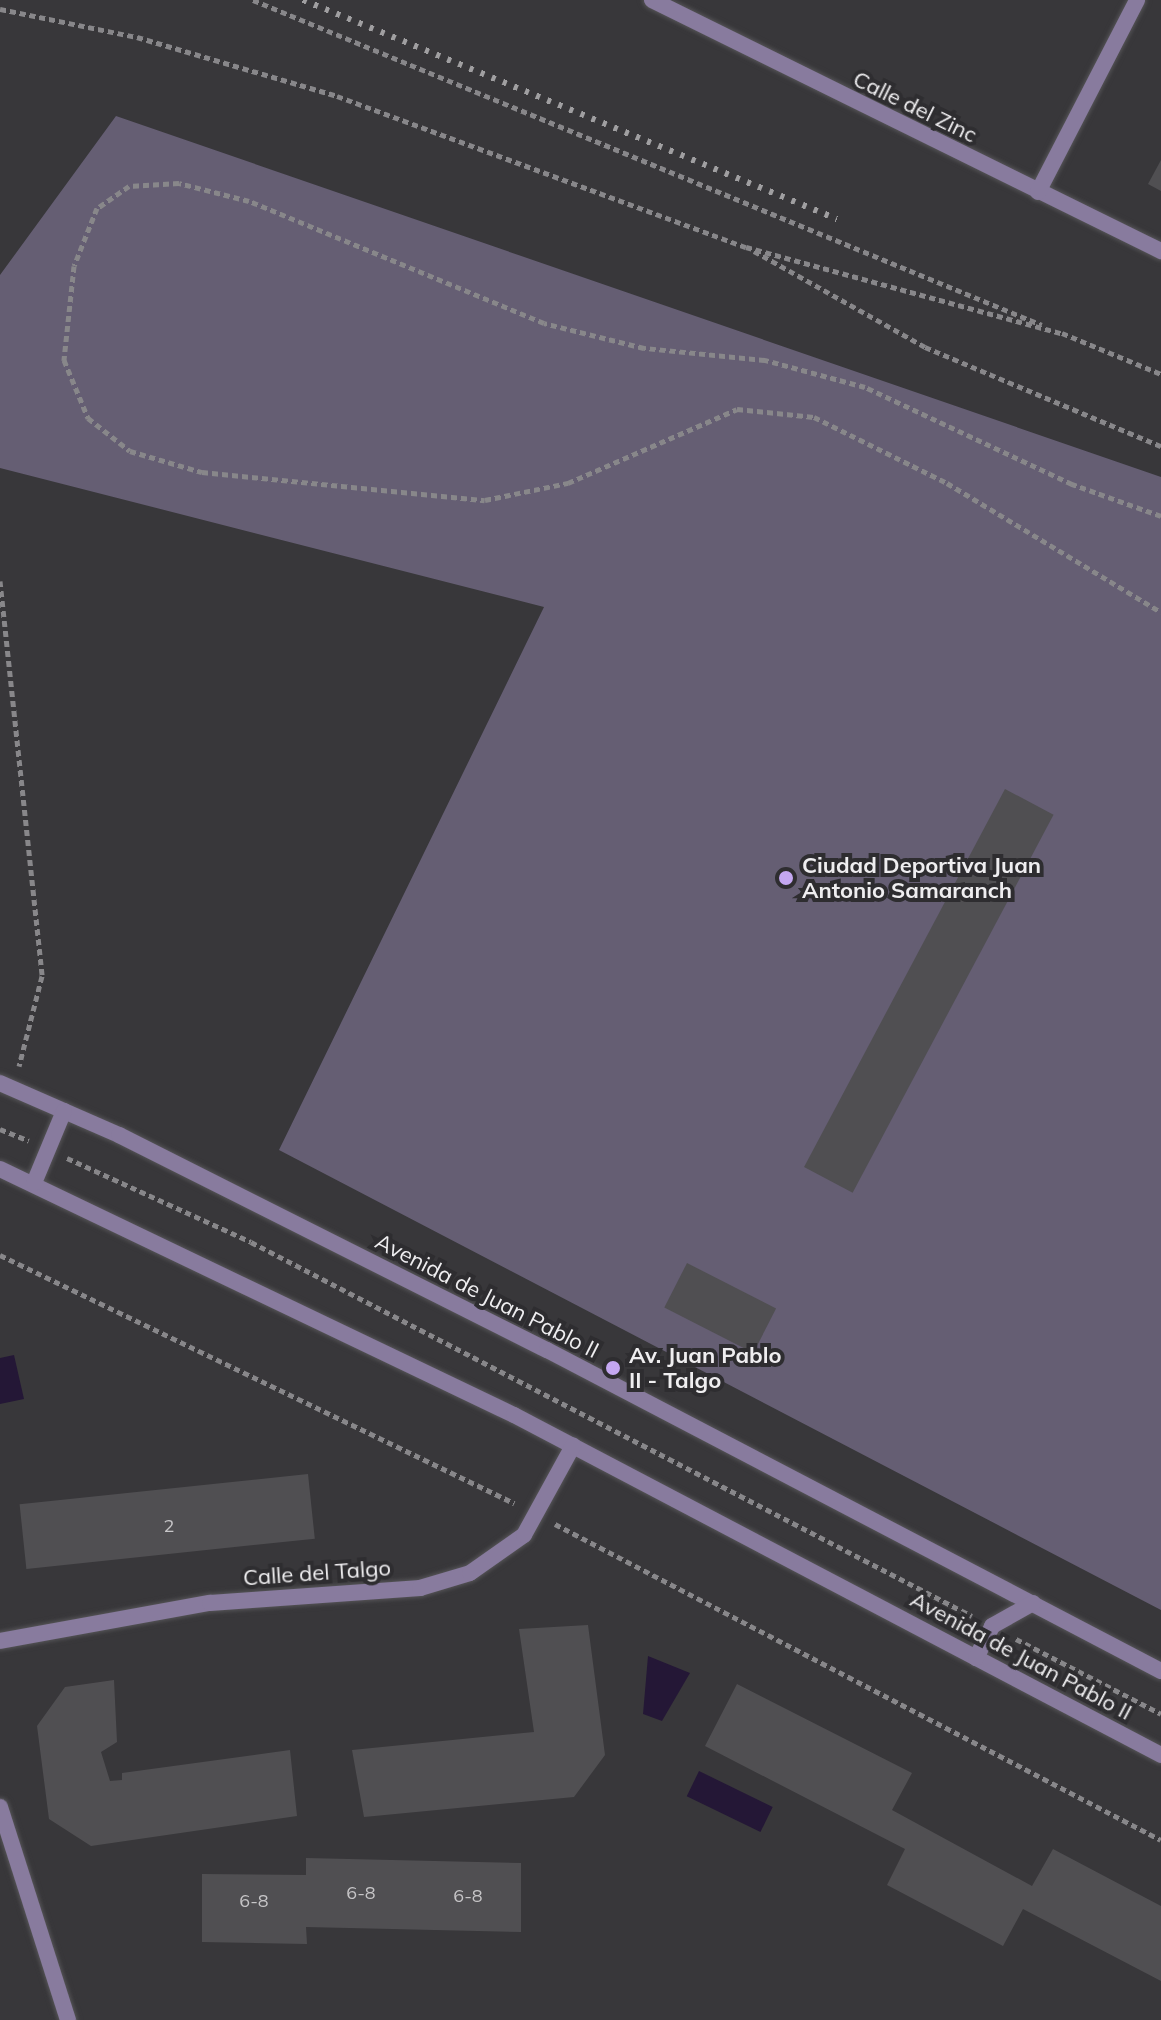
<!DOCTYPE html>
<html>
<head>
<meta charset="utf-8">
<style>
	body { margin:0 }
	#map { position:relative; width:1161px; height:2020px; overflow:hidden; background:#38373a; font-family:Mulish,sans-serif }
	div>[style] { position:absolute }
	.green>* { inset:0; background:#655e73 }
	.water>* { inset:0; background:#241736; transform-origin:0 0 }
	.building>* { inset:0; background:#504f52; transform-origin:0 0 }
	.path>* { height:5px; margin-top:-2.5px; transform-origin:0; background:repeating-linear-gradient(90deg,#88878a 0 6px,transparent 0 10px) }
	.roads { filter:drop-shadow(0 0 2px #555457) drop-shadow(0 0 2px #555457) }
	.minor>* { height:16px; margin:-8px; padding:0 8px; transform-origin:8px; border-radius:8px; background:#887b9e }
	.rail>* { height:6px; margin-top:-3px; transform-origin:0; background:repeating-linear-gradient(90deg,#a09fa1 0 4px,transparent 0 12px) }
	.dots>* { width:22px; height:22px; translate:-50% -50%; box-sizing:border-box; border:4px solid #2e2d30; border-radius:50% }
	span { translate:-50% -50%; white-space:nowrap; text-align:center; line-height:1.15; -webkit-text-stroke:8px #2e2d30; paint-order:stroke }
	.number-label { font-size:18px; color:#c7c6c8 }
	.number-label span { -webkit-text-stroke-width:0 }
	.street-label { font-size:22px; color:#efeef0 }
	.poi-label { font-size:22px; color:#efeef0; font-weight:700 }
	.left { translate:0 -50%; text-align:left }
</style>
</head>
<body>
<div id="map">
	<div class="green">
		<i style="clip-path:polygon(116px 116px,1161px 477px,1161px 1610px,279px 1150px,544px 607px,0 468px,0 275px)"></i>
	</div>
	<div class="water">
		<i style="clip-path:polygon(14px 1355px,24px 1399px,0 1404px,0 1358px)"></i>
		<i style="clip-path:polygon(648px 1656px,690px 1673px,662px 1721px,643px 1714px)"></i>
		<i style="left:699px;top:1771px;width:82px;height:28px;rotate:26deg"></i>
	</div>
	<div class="building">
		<i style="clip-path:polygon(1161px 160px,1161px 191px,1148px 184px)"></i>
		<i style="left:1005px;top:789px;width:55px;height:428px;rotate:28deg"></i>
		<i style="left:687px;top:1263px;width:100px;height:50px;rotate:27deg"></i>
		<i style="left:308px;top:1474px;width:65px;height:290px;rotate:84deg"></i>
		<i style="clip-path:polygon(588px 1625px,605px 1755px,574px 1797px,364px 1817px,352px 1750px,534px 1732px,519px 1629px)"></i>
		<i style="clip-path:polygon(114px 1680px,117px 1742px,101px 1752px,110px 1781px,122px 1780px,122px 1773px,290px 1750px,297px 1816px,91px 1846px,49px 1819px,37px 1726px,65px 1687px)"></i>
		<i style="clip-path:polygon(737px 1684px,912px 1773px,892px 1810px,1032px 1886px,1053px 1849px,1161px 1906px,1161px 1981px,1023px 1909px,1003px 1946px,887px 1885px,905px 1849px,705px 1746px)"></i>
		<i style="clip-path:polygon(306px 1858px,521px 1863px,521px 1932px,306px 1927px,307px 1944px,202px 1942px,202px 1874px,306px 1875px)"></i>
	</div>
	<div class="path">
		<i style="left:253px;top:0;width:853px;rotate:22.39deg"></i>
		<i style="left:0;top:9px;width:140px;rotate:11.6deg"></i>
		<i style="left:137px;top:37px;width:209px;rotate:16.4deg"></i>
		<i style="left:337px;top:96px;width:436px;rotate:20.3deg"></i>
		<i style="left:746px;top:247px;width:330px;rotate:15.3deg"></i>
		<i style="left:754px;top:251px;width:196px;rotate:29.3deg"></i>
		<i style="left:925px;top:347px;width:256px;rotate:22.8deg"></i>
		<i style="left:1062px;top:333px;width:107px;rotate:22.5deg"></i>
		<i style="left:1161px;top:516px;width:95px;rotate:-160.2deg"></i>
		<i style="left:1072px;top:484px;width:229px;rotate:-154.9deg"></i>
		<i style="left:865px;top:387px;width:104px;rotate:-164.9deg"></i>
		<i style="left:765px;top:360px;width:122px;rotate:-174.3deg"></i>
		<i style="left:644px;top:348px;width:103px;rotate:-166deg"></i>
		<i style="left:544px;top:323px;width:319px;rotate:-157.5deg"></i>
		<i style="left:249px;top:201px;width:72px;rotate:-165.6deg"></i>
		<i style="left:179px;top:183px;width:50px;rotate:176.6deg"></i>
		<i style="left:129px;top:186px;width:39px;rotate:145deg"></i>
		<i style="left:97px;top:208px;width:62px;rotate:111.6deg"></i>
		<i style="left:74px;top:266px;width:95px;rotate:96.1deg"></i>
		<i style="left:64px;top:360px;width:63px;rotate:67.5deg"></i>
		<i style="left:88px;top:418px;width:53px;rotate:38.2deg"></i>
		<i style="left:130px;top:451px;width:75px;rotate:16.3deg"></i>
		<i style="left:202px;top:472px;width:284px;rotate:5.7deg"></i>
		<i style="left:485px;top:500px;width:85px;rotate:-11.6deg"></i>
		<i style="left:568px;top:483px;width:184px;rotate:-23.6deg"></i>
		<i style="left:737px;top:409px;width:77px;rotate:5.9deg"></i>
		<i style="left:814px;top:417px;width:148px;rotate:26.4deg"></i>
		<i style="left:947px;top:483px;width:250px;rotate:31.1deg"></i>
		<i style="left:0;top:581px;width:397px;rotate:83.9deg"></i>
		<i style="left:42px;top:976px;width:93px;rotate:104.3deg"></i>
		<i style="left:0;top:1129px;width:31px;rotate:22deg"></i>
		<i style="left:67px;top:1158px;width:202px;rotate:24.5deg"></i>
		<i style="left:251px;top:1242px;width:812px;rotate:27.42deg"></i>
		<i style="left:0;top:1255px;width:571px;rotate:25.76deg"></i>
		<i style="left:555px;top:1524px;width:683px;rotate:27.54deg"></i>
		<i style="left:1016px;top:1639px;width:163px;rotate:27.3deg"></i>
	</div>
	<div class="roads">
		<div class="minor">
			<i style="left:652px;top:0;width:568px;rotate:26.25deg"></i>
			<i style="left:1038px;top:192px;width:216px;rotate:-62.7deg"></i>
			<i style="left:0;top:1083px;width:130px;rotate:23.6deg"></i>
			<i style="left:119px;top:1135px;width:479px;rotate:26.7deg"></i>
			<i style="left:547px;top:1350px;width:693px;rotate:27.6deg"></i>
			<i style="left:0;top:1169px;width:570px;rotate:25.58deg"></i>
			<i style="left:514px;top:1415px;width:731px;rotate:27.72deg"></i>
			<i style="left:34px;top:1183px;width:78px;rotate:-67.4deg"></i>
			<i style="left:0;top:1641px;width:213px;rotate:-10.3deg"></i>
			<i style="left:210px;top:1603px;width:211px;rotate:-4.1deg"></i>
			<i style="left:420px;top:1588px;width:52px;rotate:-16.7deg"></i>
			<i style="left:470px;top:1573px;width:66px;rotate:-35.1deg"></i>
			<i style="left:524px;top:1535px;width:102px;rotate:-61.2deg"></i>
			<i style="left:976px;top:1658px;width:36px;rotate:-63deg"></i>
			<i style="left:992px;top:1626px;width:47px;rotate:-29.3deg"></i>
			<i style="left:0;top:1807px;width:224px;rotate:72.3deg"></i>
		</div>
	</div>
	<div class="rail">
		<i style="left:303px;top:0;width:577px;rotate:22.3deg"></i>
	</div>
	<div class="dots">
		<i style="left:786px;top:878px;background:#c4a7f1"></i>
		<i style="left:613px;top:1368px;background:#c4a7f1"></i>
	</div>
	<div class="number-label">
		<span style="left:169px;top:1526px">2</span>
		<span style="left:361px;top:1893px">6-8</span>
		<span style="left:468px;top:1896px">6-8</span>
		<span style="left:254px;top:1901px">6-8</span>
	</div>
	<div class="street-label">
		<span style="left:915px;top:107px;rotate:26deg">Calle del Zinc</span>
		<span style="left:487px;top:1296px;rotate:27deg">Avenida de Juan Pablo II</span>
		<span style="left:317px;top:1573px;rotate:-4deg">Calle del Talgo</span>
		<span style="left:1021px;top:1656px;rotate:28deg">Avenida de Juan Pablo II</span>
	</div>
	<div class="poi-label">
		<span class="left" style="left:802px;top:878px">Ciudad Deportiva Juan<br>Antonio Samaranch</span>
		<span class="left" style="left:629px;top:1368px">Av. Juan Pablo<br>II - Talgo</span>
	</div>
</div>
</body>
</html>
